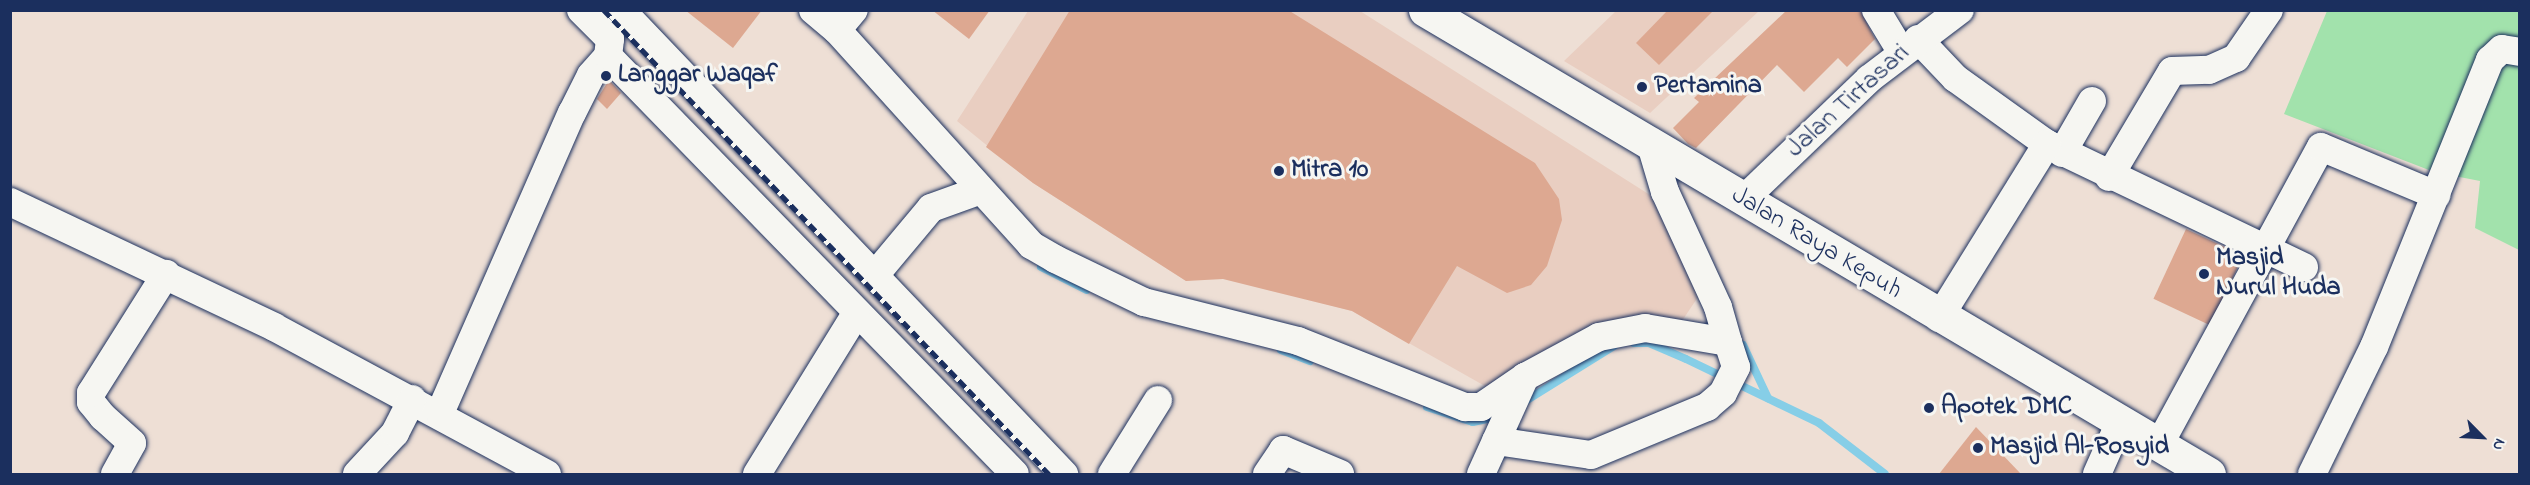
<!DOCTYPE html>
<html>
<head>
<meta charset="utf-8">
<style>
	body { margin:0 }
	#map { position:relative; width:2530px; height:485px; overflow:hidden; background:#eedfd5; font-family:"Indie Flower",sans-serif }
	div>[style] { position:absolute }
	.built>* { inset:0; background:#e9cec1 }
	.green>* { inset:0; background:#a2e2ac }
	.stream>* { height:8px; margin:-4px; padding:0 4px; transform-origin:4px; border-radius:4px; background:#86cee7 }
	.building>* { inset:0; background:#dda891; transform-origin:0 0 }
	.roads { filter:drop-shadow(0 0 2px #1b2f5e) drop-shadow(0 0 2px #1b2f5e) }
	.minor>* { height:28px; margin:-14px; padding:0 14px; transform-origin:14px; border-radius:14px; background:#f6f6f2 }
	.primary>* { height:33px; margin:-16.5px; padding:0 16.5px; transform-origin:16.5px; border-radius:16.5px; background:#f6f6f2 }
	.rail>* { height:4.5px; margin-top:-2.25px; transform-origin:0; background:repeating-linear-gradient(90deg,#1b2f5e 0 9px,transparent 0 13.5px) }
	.dots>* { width:16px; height:16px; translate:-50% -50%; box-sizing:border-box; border:3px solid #f6f6f2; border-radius:50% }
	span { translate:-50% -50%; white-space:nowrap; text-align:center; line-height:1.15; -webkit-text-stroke:6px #f6f6f2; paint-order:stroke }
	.poi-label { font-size:26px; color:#1b2f5e; font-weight:700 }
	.left { translate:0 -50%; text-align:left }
	.street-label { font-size:26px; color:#1b2f5e }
	.frame { position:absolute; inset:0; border:12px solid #1b2f5e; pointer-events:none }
	.north { position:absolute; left:2452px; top:407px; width:60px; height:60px; -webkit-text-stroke:4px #f6f6f2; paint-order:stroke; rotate:114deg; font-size:16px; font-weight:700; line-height:24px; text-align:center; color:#1b2f5e }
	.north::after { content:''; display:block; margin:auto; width:21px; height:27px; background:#1b2f5e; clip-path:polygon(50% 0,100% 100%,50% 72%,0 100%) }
</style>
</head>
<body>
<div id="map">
	<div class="built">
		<i style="clip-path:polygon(1028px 11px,1360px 11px,1650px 195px,1700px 294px,1680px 324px,1628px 318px,1492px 390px,1352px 311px,1220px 276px,1186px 281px,1033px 183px,957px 121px)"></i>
		<i style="clip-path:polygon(1616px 11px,1759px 11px,1650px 113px,1564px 61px)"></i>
	</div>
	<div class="green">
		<i style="clip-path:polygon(2327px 11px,2519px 11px,2519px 250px,2475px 228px,2480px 181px,2434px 172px,2284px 114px)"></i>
	</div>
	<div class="stream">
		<i style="left:1041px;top:267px;width:51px;rotate:26.6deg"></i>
		<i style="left:1634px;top:343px;width:15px"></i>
		<i style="left:1649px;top:343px;width:40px;rotate:23.4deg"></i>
		<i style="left:1686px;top:359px;width:148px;rotate:25.7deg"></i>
		<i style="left:1819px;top:423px;width:83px;rotate:37.7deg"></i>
		<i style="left:1743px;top:345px;width:59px;rotate:64.7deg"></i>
		<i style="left:1281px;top:350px;width:31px;rotate:21deg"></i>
		<i style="left:1522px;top:403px;width:108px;rotate:-31.8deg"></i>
		<i style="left:1427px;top:407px;width:48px;rotate:18.1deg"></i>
		<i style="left:1473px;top:422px;width:14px;rotate:-12deg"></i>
	</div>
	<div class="building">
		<i style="clip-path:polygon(685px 10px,762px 10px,733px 48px)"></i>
		<i style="clip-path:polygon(932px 10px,990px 10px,969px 39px)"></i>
		<i style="clip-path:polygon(1070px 10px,1288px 10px,1535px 163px,1559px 199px,1562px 220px,1547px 266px,1531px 285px,1507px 293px,1457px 266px,1409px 344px,1352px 311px,1223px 279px,1186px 281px,1033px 183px,986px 147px)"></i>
		<i style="clip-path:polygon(1668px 10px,1714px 10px,1659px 65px,1636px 43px)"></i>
		<i style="clip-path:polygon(1787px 10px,1860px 10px,1875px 39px,1847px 67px,1838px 58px,1804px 92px,1777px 65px,1696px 148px,1688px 144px,1673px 128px,1699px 102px,1694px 98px)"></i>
		<i style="clip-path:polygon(609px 80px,621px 93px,607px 109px,597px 99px)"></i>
		<i style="left:2186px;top:229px;width:63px;height:77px;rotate:25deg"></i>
		<i style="clip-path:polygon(1976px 427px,2021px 474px,1939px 474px)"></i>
	</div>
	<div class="roads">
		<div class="minor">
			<i style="left:621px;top:10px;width:642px;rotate:46.33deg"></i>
			<i style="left:813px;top:10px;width:31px;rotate:40deg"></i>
			<i style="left:837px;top:30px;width:290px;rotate:47.9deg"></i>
			<i style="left:1031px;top:245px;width:28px;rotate:30deg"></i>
			<i style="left:1055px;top:259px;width:99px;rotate:25.8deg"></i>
			<i style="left:1144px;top:302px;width:159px;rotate:14.2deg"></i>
			<i style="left:1298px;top:341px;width:180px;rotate:21.6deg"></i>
			<i style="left:1465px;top:407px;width:16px"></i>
			<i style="left:1481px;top:407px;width:53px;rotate:-34.3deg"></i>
			<i style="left:1876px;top:10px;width:50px;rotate:58.8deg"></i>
			<i style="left:837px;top:30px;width:26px;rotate:-50deg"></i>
			<i style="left:1918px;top:39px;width:54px;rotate:46.5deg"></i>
			<i style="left:1955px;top:78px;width:113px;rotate:35.7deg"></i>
			<i style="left:2047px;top:144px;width:285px;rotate:25.6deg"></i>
			<i style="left:608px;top:56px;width:583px;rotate:45.76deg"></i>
			<i style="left:2062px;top:153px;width:60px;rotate:-60deg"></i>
			<i style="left:2109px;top:177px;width:123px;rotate:-59.3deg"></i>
			<i style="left:2172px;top:71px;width:37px;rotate:-2deg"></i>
			<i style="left:2209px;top:70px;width:30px;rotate:-24deg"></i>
			<i style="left:2236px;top:58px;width:58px;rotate:-55.5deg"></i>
			<i style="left:1743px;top:200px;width:175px;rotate:-43.8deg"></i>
			<i style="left:1869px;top:79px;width:114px;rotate:-37.2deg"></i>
			<i style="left:10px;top:202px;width:292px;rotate:25.3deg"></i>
			<i style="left:274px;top:327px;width:310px;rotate:28.3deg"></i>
			<i style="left:875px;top:275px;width:87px;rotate:-50.1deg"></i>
			<i style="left:931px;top:208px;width:53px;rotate:-19.8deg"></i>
			<i style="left:1939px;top:318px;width:205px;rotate:-58.2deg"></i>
			<i style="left:440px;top:413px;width:328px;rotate:-66.3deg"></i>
			<i style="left:572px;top:113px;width:42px;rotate:-63.4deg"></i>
			<i style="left:591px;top:75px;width:25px;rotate:-48deg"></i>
			<i style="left:608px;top:56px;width:17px;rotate:-83deg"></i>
			<i style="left:610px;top:39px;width:41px;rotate:-135deg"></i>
			<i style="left:1496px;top:441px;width:96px;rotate:8.4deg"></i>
			<i style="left:1591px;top:455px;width:126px;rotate:-22.5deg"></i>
			<i style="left:1707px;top:407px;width:21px;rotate:-41deg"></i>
			<i style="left:1723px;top:393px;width:29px;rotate:-63deg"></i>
			<i style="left:1736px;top:367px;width:26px;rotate:-108deg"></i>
			<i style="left:2159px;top:445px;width:339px;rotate:-61.5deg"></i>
			<i style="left:2321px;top:147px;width:125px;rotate:22.7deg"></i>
			<i style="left:115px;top:474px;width:35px;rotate:-61deg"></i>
			<i style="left:132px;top:443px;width:39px;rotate:-138deg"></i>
			<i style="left:103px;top:417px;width:19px;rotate:-129deg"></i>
			<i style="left:91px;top:402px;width:9px;rotate:-90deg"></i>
			<i style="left:91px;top:393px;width:141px;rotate:-57.8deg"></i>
			<i style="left:357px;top:474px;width:56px;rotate:-47.2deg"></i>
			<i style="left:395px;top:433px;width:38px;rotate:-63deg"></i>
			<i style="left:757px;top:474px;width:188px;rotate:-58.3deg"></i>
			<i style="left:1112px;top:474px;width:87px;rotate:-58.1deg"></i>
			<i style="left:1267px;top:474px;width:29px;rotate:-56deg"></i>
			<i style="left:1283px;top:450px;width:62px;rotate:22.8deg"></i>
			<i style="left:1481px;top:474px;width:107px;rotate:-65.6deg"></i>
			<i style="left:1525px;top:377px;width:84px;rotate:-28.4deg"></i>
			<i style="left:1599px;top:337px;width:47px;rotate:-11.1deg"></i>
			<i style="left:1645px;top:328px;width:84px;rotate:9.6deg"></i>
			<i style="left:1728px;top:342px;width:36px;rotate:-106deg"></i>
			<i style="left:1718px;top:307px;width:127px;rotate:-114.7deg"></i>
			<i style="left:1665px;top:192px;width:49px;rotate:-106.6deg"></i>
			<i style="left:2097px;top:474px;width:57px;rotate:-66.1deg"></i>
			<i style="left:2312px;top:474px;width:141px;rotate:-64deg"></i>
			<i style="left:2374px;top:347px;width:310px;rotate:-68deg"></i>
			<i style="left:2490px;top:60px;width:16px;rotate:-43deg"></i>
			<i style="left:2502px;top:49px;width:18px;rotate:9deg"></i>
		</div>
		<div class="primary">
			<i style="left:1425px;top:10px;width:911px;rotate:30.62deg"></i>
		</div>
	</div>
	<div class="rail">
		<i style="left:604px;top:10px;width:643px;rotate:46.2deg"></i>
	</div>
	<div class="dots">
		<i style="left:606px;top:76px;background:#1b2f5e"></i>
		<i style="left:1642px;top:87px;background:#1b2f5e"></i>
		<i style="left:1279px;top:171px;background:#1b2f5e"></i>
		<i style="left:2204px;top:274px;background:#1b2f5e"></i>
		<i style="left:1929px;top:408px;background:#1b2f5e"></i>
		<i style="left:1978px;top:448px;background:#1b2f5e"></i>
	</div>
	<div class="poi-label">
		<span class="left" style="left:618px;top:76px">Langgar Waqaf</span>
		<span class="left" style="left:1654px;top:87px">Pertamina</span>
		<span class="left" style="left:1291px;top:171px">Mitra 10</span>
		<span class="left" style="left:2216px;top:274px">Masjid<br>Nurul Huda</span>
		<span class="left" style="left:1941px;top:408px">Apotek DMC</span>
		<span class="left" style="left:1990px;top:448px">Masjid Al-Rosyid</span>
	</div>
	<div class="street-label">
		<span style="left:1849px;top:102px;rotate:-42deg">Jalan Tirtasari</span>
		<span style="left:1816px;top:244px;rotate:31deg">Jalan Raya Kepuh</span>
	</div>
	<div class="frame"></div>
	<div class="north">N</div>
</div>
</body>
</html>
